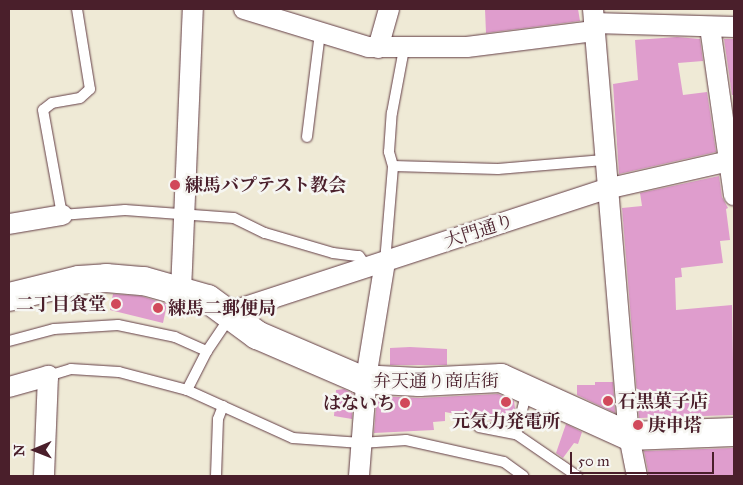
<!DOCTYPE html>
<html>
<head>
<meta charset="utf-8">
<style>
	body { margin:0 }
	#map { position:relative; width:743px; height:485px; overflow:hidden; background:#efead6; font-family:"IM FELL Great Primer","Noto Serif JP",serif }
	div>[style] { position:absolute }
	.building>* { inset:0; background:#df9dcd }
	.roads { filter:drop-shadow(0 0 1px #633d45) drop-shadow(0 0 1px #633d45) }
	.service>* { height:10px; margin:-5px; padding:0 5px; transform-origin:5px; border-radius:5px; background:#fff }
	.minor>* { height:20px; margin:-10px; padding:0 10px; transform-origin:10px; border-radius:10px; background:#fff }
	.secondary>* { height:28px; margin:-14px; padding:0 14px; transform-origin:14px; border-radius:14px; background:#fff }
	.dots>* { width:14px; height:14px; translate:-50% -50%; box-sizing:border-box; border:2px solid #f6f6f2; border-radius:50% }
	span { translate:-50% -50%; white-space:nowrap; text-align:center; line-height:1.15; -webkit-text-stroke:5px #f6f6f2; paint-order:stroke }
	.poi-label { font-size:18px; color:#4a1f2b; font-weight:700 }
	.left { translate:0 -50%; text-align:left }
	.right { translate:-100% -50%; text-align:right }
	.street-label { font-size:18px; color:#4a1f2b }
	.frame { position:absolute; inset:0; border:10px solid #4a1f2b; pointer-events:none }
	.north { position:absolute; left:10px; top:425px; width:50px; height:50px; -webkit-text-stroke:4px #f6f6f2; paint-order:stroke; rotate:269deg; font-size:14px; font-weight:700; line-height:20px; text-align:center; color:#4a1f2b }
	.north::after { content:''; display:block; margin:auto; width:18px; height:22px; background:#4a1f2b; clip-path:polygon(50% 0,100% 100%,50% 72%,0 100%) }
	.scale { position:absolute; left:570px; top:452px; width:144px; height:22px; box-sizing:border-box; border:2px solid #4a1f2b; border-top:0; padding-left:6px; font-size:15px; line-height:18px; white-space:nowrap; color:#4a1f2b; -webkit-text-stroke:4px #f6f6f2; paint-order:stroke }
</style>
</head>
<body>
<div id="map">
	<div class="building">
		<i style="clip-path:polygon(485px 9px,578px 9px,580px 21px,486px 33px)"></i>
		<i style="clip-path:polygon(677px 37px,700px 39px,703px 61px,678px 63px,683px 95px,707px 92px,716px 152px,619px 174px,613px 84px,638px 80px,635px 40px)"></i>
		<i style="clip-path:polygon(724px 39px,734px 39px,734px 95px,732px 95px)"></i>
		<i style="clip-path:polygon(719px 176px,722px 197px,728px 208px,726px 209px,730px 240px,720px 241px,723px 263px,681px 268px,682px 277px,675px 278px,676px 310px,732px 305px,734px 415px,639px 418px,622px 208px,642px 206px,640px 193px)"></i>
		<i style="clip-path:polygon(113px 294px,141px 296px,167px 304px,163px 323px,110px 310px)"></i>
		<i style="clip-path:polygon(410px 347px,447px 349px,447px 365px,390px 365px,390px 348px)"></i>
		<i style="clip-path:polygon(595px 382px,613px 382px,615px 413px,577px 395px,577px 385px,595px 385px)"></i>
		<i style="clip-path:polygon(344px 389px,353px 394px,352px 419px,334px 416px,336px 390px)"></i>
		<i style="clip-path:polygon(498px 394px,514px 401px,515px 408px,510px 424px,445px 412px,445px 421px,433px 422px,434px 430px,374px 433px,377px 396px,420px 398px)"></i>
		<i style="clip-path:polygon(566px 424px,582px 432px,578px 444px,574px 443px,563px 458px,556px 453px)"></i>
		<i style="clip-path:polygon(734px 448px,734px 476px,649px 476px,644px 451px)"></i>
	</div>
	<div class="roads">
		<div class="service">
			<i style="left:77px;top:9px;width:81px;rotate:80.8deg"></i>
			<i style="left:90px;top:89px;width:13px;rotate:138deg"></i>
			<i style="left:80px;top:98px;width:28px;rotate:170deg"></i>
			<i style="left:52px;top:103px;width:11px;rotate:142deg"></i>
			<i style="left:43px;top:110px;width:107px;rotate:79.7deg"></i>
			<i style="left:62px;top:215px;width:63px;rotate:-4.5deg"></i>
			<i style="left:125px;top:210px;width:109px;rotate:4.2deg"></i>
			<i style="left:234px;top:218px;width:34px;rotate:26deg"></i>
			<i style="left:265px;top:233px;width:71px;rotate:16.4deg"></i>
			<i style="left:333px;top:253px;width:26px;rotate:7deg"></i>
			<i style="left:359px;top:256px;width:14px;rotate:54deg"></i>
			<i style="left:307px;top:137px;width:106px;rotate:-82.9deg"></i>
			<i style="left:393px;top:166px;width:15px;rotate:-106deg"></i>
			<i style="left:389px;top:152px;width:39px;rotate:-86deg"></i>
			<i style="left:392px;top:113px;width:65px;rotate:-79.4deg"></i>
			<i style="left:385px;top:262px;width:96px;rotate:-85.2deg"></i>
			<i style="left:393px;top:166px;width:105px;rotate:1.6deg"></i>
			<i style="left:498px;top:169px;width:106px;rotate:-4.9deg"></i>
			<i style="left:9px;top:341px;width:47px;rotate:-14.9deg"></i>
			<i style="left:54px;top:329px;width:64px;rotate:-3.6deg"></i>
			<i style="left:118px;top:325px;width:58px;rotate:11.9deg"></i>
			<i style="left:175px;top:337px;width:35px;rotate:24deg"></i>
			<i style="left:48px;top:376px;width:24px;rotate:-17deg"></i>
			<i style="left:71px;top:369px;width:48px;rotate:3.6deg"></i>
			<i style="left:119px;top:372px;width:70px;rotate:14.8deg"></i>
			<i style="left:187px;top:390px;width:44px;rotate:-62.9deg"></i>
			<i style="left:207px;top:351px;width:41px;rotate:-55.9deg"></i>
			<i style="left:187px;top:390px;width:116px;rotate:24.4deg"></i>
			<i style="left:293px;top:438px;width:68px;rotate:4.2deg"></i>
			<i style="left:361px;top:443px;width:45px;rotate:-3.8deg"></i>
			<i style="left:406px;top:440px;width:100px;rotate:12.7deg"></i>
			<i style="left:504px;top:462px;width:24px;rotate:36deg"></i>
			<i style="left:479px;top:427px;width:38px;rotate:11deg"></i>
			<i style="left:516px;top:434px;width:74px;rotate:34.5deg"></i>
			<i style="left:516px;top:434px;width:44px;rotate:-75.7deg"></i>
			<i style="left:216px;top:476px;width:57px;rotate:-88deg"></i>
			<i style="left:218px;top:419px;width:14px;rotate:-69deg"></i>
		</div>
		<div class="minor">
			<i style="left:244px;top:9px;width:130px;rotate:17deg"></i>
			<i style="left:368px;top:47px;width:99px"></i>
			<i style="left:467px;top:47px;width:128px;rotate:-7.2deg"></i>
			<i style="left:593px;top:9px;width:429px;rotate:85.2deg"></i>
			<i style="left:629px;top:436px;width:41px;rotate:78.7deg"></i>
			<i style="left:594px;top:23px;width:140px;rotate:1.6deg"></i>
			<i style="left:710px;top:27px;width:170px;rotate:81.9deg"></i>
			<i style="left:378px;top:48px;width:41px;rotate:-74.2deg"></i>
			<i style="left:9px;top:224px;width:54px;rotate:-9.6deg"></i>
			<i style="left:181px;top:291px;width:282px;rotate:-87.6deg"></i>
			<i style="left:230px;top:317px;width:12px;rotate:-42deg"></i>
			<i style="left:239px;top:309px;width:386px;rotate:-18.1deg"></i>
			<i style="left:606px;top:189px;width:131px;rotate:-12.8deg"></i>
			<i style="left:9px;top:387px;width:41px;rotate:-15.8deg"></i>
			<i style="left:48px;top:376px;width:100px;rotate:92.3deg"></i>
			<i style="left:359px;top:476px;width:104px;rotate:-85.6deg"></i>
			<i style="left:367px;top:372px;width:111px;rotate:-80.7deg"></i>
		</div>
		<div class="secondary">
			<i style="left:9px;top:297px;width:72px;rotate:-13.7deg"></i>
			<i style="left:79px;top:280px;width:27px;rotate:-4deg"></i>
			<i style="left:106px;top:278px;width:38px;rotate:5deg"></i>
			<i style="left:144px;top:281px;width:66px;rotate:15.7deg"></i>
			<i style="left:208px;top:299px;width:61px;rotate:36.3deg"></i>
			<i style="left:257px;top:335px;width:111px;rotate:23.3deg"></i>
			<i style="left:359px;top:379px;width:60px;rotate:2.9deg"></i>
			<i style="left:419px;top:382px;width:82px;rotate:-2.8deg"></i>
			<i style="left:501px;top:378px;width:141px;rotate:24.4deg"></i>
			<i style="left:629px;top:436px;width:105px;rotate:-2.2deg"></i>
		</div>
	</div>
	<div class="dots">
		<i style="left:175px;top:185px;background:#d1495b"></i>
		<i style="left:116px;top:304px;background:#d1495b"></i>
		<i style="left:158px;top:308px;background:#d1495b"></i>
		<i style="left:608px;top:401px;background:#d1495b"></i>
		<i style="left:506px;top:402px;background:#d1495b"></i>
		<i style="left:405px;top:403px;background:#d1495b"></i>
		<i style="left:638px;top:425px;background:#d1495b"></i>
	</div>
	<div class="poi-label">
		<span class="left" style="left:185px;top:185px">練馬バプテスト教会</span>
		<span class="right" style="left:106px;top:304px">二丁目食堂</span>
		<span class="left" style="left:168px;top:308px">練馬二郵便局</span>
		<span class="left" style="left:618px;top:401px">石黒菓子店</span>
		<span class="right" style="left:395px;top:403px">はないち</span>
		<span style="left:506px;top:421px">元気力発電所</span>
		<span class="left" style="left:648px;top:425px">庚申塔</span>
	</div>
	<div class="street-label">
		<span style="left:479px;top:231px;rotate:-18deg">大門通り</span>
		<span style="left:436px;top:381px">弁天通り商店街</span>
	</div>
	<div class="frame"></div>
	<div class="north">N</div>
	<div class="scale">50 m</div>
</div>
</body>
</html>
